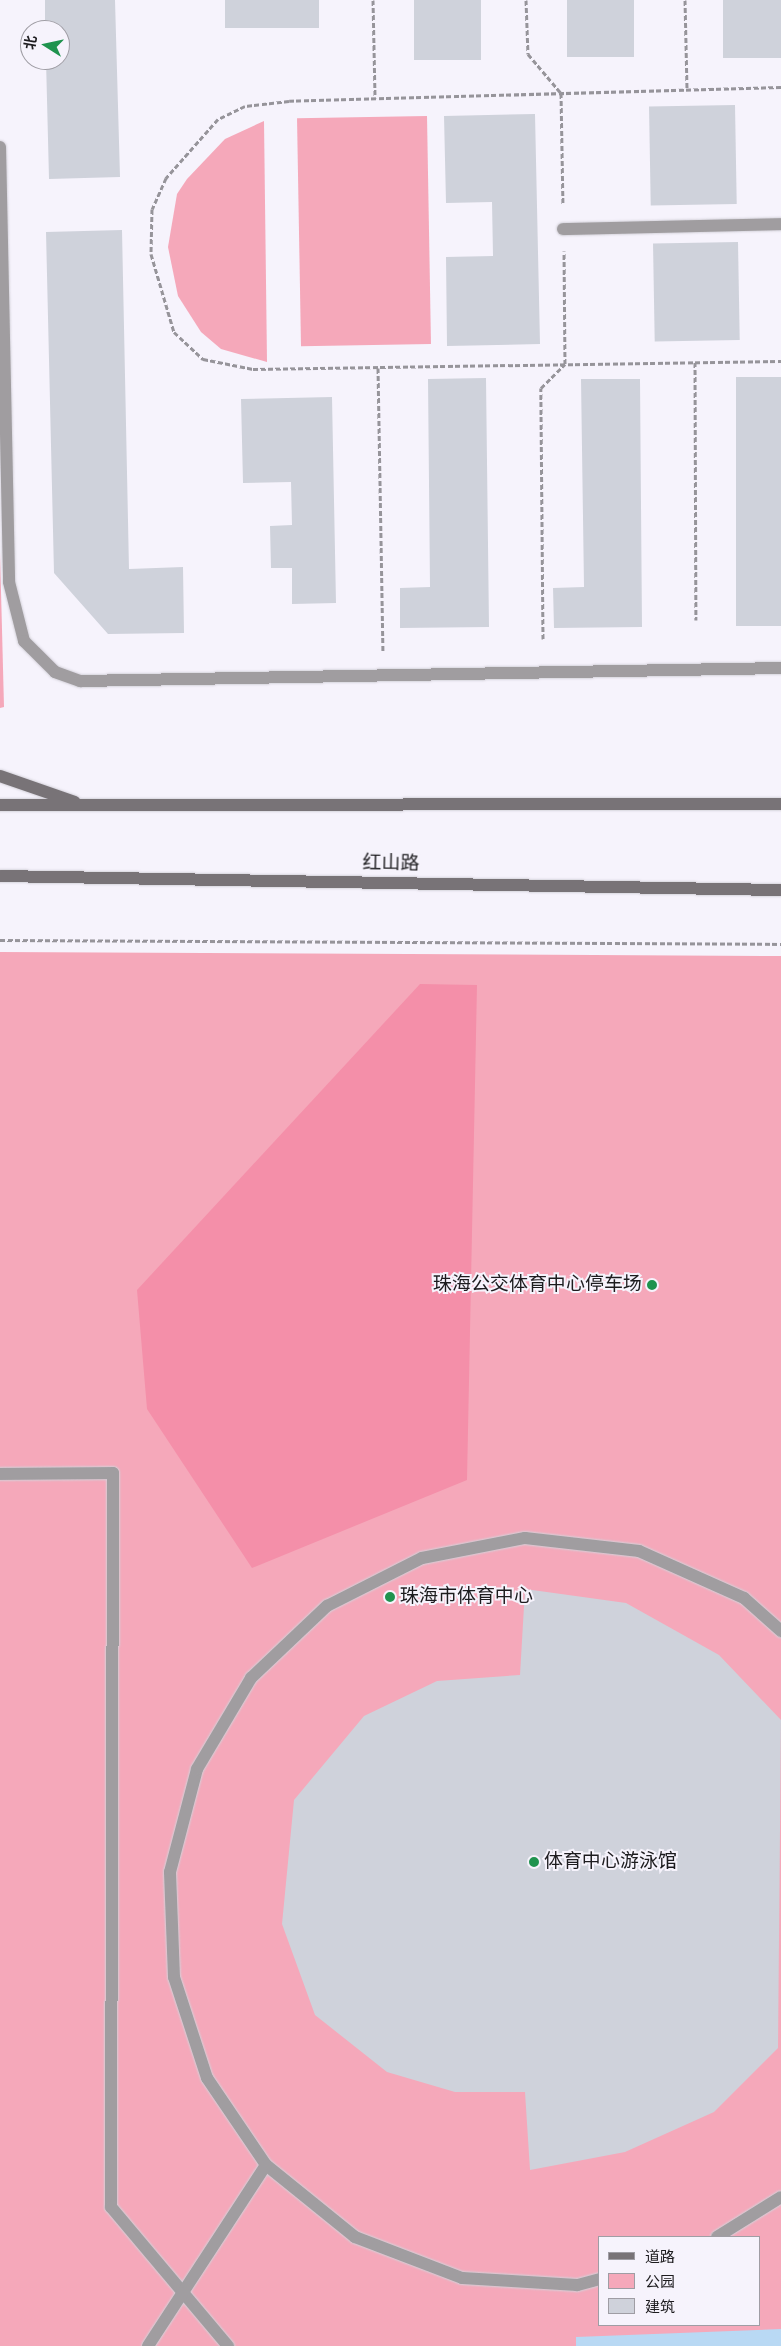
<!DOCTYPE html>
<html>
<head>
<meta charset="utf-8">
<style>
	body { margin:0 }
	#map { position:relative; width:781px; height:2346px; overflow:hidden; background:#f6f3fc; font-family:Signika,"Noto Sans SC",sans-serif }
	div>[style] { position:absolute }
	.green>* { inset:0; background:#f5a8ba; transform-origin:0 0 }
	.forest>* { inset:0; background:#f48fa9 }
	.water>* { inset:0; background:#b9d9f4 }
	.building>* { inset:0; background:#cfd2db; transform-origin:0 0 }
	.path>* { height:3px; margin-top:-1.5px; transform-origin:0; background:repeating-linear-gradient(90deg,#96949a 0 5px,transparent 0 7.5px) }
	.roads { filter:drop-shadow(0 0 1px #d3d1d9) drop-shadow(0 0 1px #d3d1d9) }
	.lane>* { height:12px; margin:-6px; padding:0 6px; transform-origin:6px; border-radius:6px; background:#a09da0 }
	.secondary>* { height:12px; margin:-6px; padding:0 6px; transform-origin:6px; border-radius:6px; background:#787377 }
	.dots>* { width:14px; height:14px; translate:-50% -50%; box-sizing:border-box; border:2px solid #f6f3fc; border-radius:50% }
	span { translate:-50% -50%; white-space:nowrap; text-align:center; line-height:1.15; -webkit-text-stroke:4px #f6f3fc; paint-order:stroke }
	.street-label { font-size:19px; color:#1d1c1f }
	.poi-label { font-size:19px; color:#1d1c1f }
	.right { translate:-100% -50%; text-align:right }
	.left { translate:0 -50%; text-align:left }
	.legend { position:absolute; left:598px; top:2236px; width:162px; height:90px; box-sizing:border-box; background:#f6f3fc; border:1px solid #9f9da4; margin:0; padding:6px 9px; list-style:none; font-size:15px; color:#1d1c1f }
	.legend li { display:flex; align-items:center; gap:10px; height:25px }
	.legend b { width:25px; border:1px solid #9f9da4 }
	.north { position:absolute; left:20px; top:20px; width:50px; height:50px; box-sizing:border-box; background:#f6f3fc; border:1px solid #9f9da4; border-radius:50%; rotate:280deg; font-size:14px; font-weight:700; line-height:20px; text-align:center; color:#1d1c1f }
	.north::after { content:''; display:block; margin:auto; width:18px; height:22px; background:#1f934e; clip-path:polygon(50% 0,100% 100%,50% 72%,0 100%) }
</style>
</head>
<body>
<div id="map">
	<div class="green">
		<i style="left:427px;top:116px;width:228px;height:130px;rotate:89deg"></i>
		<i style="clip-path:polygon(264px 121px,267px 362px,221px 349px,201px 332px,178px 296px,168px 247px,177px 194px,187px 179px,225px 139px)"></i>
		<i style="clip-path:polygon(0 552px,4px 707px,0 708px)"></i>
		<i style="clip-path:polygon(evenodd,0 952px,781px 956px,781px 2346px,0 2346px,0 952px,600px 2237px,760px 2237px,760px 2325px,600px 2325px,600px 2237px)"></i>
	</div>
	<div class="forest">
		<i style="clip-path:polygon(420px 984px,477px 985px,467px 1480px,252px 1568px,147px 1409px,137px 1290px)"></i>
	</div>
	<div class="water">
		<i style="clip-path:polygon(781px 2329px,781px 2346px,576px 2346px,576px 2337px)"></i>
	</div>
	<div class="building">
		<i style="clip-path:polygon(45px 0,115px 0,120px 177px,49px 179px,46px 60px,60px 60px,60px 30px,45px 30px)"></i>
		<i style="left:225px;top:0;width:94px;height:28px"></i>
		<i style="left:414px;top:0;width:67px;height:60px"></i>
		<i style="left:567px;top:0;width:67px;height:57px"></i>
		<i style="left:723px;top:0;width:58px;height:58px"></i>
		<i style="left:735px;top:105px;width:99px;height:86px;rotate:89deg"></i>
		<i style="clip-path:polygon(535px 114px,540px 344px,447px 346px,446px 257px,493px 256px,492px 202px,446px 203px,444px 116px)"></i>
		<i style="clip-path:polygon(122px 230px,129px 569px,183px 567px,184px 633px,108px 634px,54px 573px,46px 232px)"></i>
		<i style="left:738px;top:242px;width:98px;height:85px;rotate:89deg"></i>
		<i style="left:781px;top:377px;width:249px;height:45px;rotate:90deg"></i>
		<i style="clip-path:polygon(486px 378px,489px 627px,400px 628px,400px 588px,430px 587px,428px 379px)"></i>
		<i style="clip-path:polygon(581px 379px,640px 379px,642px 627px,554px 628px,553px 588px,584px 587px)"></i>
		<i style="clip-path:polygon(332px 397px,336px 603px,292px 604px,292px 568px,271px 568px,270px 526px,292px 525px,291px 482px,243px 483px,241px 399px)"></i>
		<i style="clip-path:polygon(525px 1589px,626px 1603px,719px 1655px,781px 1720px,778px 2048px,714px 2112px,625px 2152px,530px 2170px,525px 2092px,455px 2092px,387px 2072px,315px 2015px,282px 1924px,294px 1800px,364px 1716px,437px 1681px,520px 1675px)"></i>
	</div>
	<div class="path">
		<i style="left:373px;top:0;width:98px;rotate:88.8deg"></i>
		<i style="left:526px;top:0;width:54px;rotate:87.9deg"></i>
		<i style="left:528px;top:54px;width:51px;rotate:49.8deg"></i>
		<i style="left:561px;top:93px;width:112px;rotate:89deg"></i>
		<i style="left:685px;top:0;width:90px;rotate:88.7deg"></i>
		<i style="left:781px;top:87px;width:492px;rotate:178.4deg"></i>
		<i style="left:289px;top:101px;width:44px;rotate:173.5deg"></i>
		<i style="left:245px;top:106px;width:30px;rotate:154deg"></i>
		<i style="left:218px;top:119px;width:79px;rotate:131.4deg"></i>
		<i style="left:166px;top:178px;width:34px;rotate:114deg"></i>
		<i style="left:152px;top:209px;width:45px;rotate:91.3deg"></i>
		<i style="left:151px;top:254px;width:81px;rotate:73.6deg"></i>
		<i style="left:174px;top:332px;width:40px;rotate:43deg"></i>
		<i style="left:203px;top:359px;width:51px;rotate:11.3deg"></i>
		<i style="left:253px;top:369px;width:528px;rotate:-0.87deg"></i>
		<i style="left:695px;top:362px;width:258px;rotate:89.8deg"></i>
		<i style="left:378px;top:368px;width:284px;rotate:89deg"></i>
		<i style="left:543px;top:639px;width:251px;rotate:-90.5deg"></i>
		<i style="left:541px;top:388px;width:34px;rotate:-45deg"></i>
		<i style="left:565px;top:364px;width:113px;rotate:-90.5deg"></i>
		<i style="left:0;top:940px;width:781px;rotate:0.29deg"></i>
	</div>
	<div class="roads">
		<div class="lane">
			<i style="left:0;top:147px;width:435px;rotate:88.8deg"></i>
			<i style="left:9px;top:582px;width:61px;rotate:75.7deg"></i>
			<i style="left:24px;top:641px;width:44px;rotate:45deg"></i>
			<i style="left:55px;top:672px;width:27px;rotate:20deg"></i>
			<i style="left:80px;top:681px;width:701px;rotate:-1.06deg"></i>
			<i style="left:563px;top:229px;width:218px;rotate:-1.3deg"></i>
			<i style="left:0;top:1474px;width:113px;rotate:-0.5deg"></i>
			<i style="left:113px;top:1473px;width:734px;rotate:90.16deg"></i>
			<i style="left:111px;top:2207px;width:182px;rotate:49.9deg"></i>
			<i style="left:717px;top:2237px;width:75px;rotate:-32deg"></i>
			<i style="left:600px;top:2279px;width:24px;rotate:165deg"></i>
			<i style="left:577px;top:2285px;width:115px;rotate:-176.5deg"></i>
			<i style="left:462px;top:2278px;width:115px;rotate:-159deg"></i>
			<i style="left:355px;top:2237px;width:114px;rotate:-141deg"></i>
			<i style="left:266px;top:2165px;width:105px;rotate:-124.1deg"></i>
			<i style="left:207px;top:2078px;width:106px;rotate:-108.1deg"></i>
			<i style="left:174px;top:1977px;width:105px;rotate:-92.2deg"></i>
			<i style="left:170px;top:1872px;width:106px;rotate:-75.3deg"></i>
			<i style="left:197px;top:1769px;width:106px;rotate:-59.3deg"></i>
			<i style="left:251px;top:1678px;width:105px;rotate:-43.5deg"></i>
			<i style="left:327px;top:1606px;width:106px;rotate:-26.8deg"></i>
			<i style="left:422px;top:1558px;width:105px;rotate:-11deg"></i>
			<i style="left:525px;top:1538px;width:115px;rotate:6.5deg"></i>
			<i style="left:639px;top:1551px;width:115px;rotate:24.1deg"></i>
			<i style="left:744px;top:1598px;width:50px;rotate:41.7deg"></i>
			<i style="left:148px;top:2346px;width:216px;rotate:-56.9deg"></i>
		</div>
		<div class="secondary">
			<i style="left:0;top:776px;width:79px;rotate:19.1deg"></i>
			<i style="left:0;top:805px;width:781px;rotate:-0.07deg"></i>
			<i style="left:0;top:876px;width:781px;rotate:1.03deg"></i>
		</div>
	</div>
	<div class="dots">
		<i style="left:652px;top:1285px;background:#1f934e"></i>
		<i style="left:390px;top:1597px;background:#1f934e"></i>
		<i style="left:534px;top:1862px;background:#1f934e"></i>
	</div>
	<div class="street-label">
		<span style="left:391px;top:864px;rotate:1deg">红山路</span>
	</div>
	<div class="poi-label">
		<span class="right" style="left:642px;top:1285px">珠海公交体育中心停车场</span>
		<span class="left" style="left:400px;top:1597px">珠海市体育中心</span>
		<span class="left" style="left:544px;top:1862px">体育中心游泳馆</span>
	</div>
	<ul class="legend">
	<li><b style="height:6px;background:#787377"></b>道路</li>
	<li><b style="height:14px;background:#f5a8ba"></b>公园</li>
	<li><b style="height:14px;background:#cfd2db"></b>建筑</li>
	</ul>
	<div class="north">北</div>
</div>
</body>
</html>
